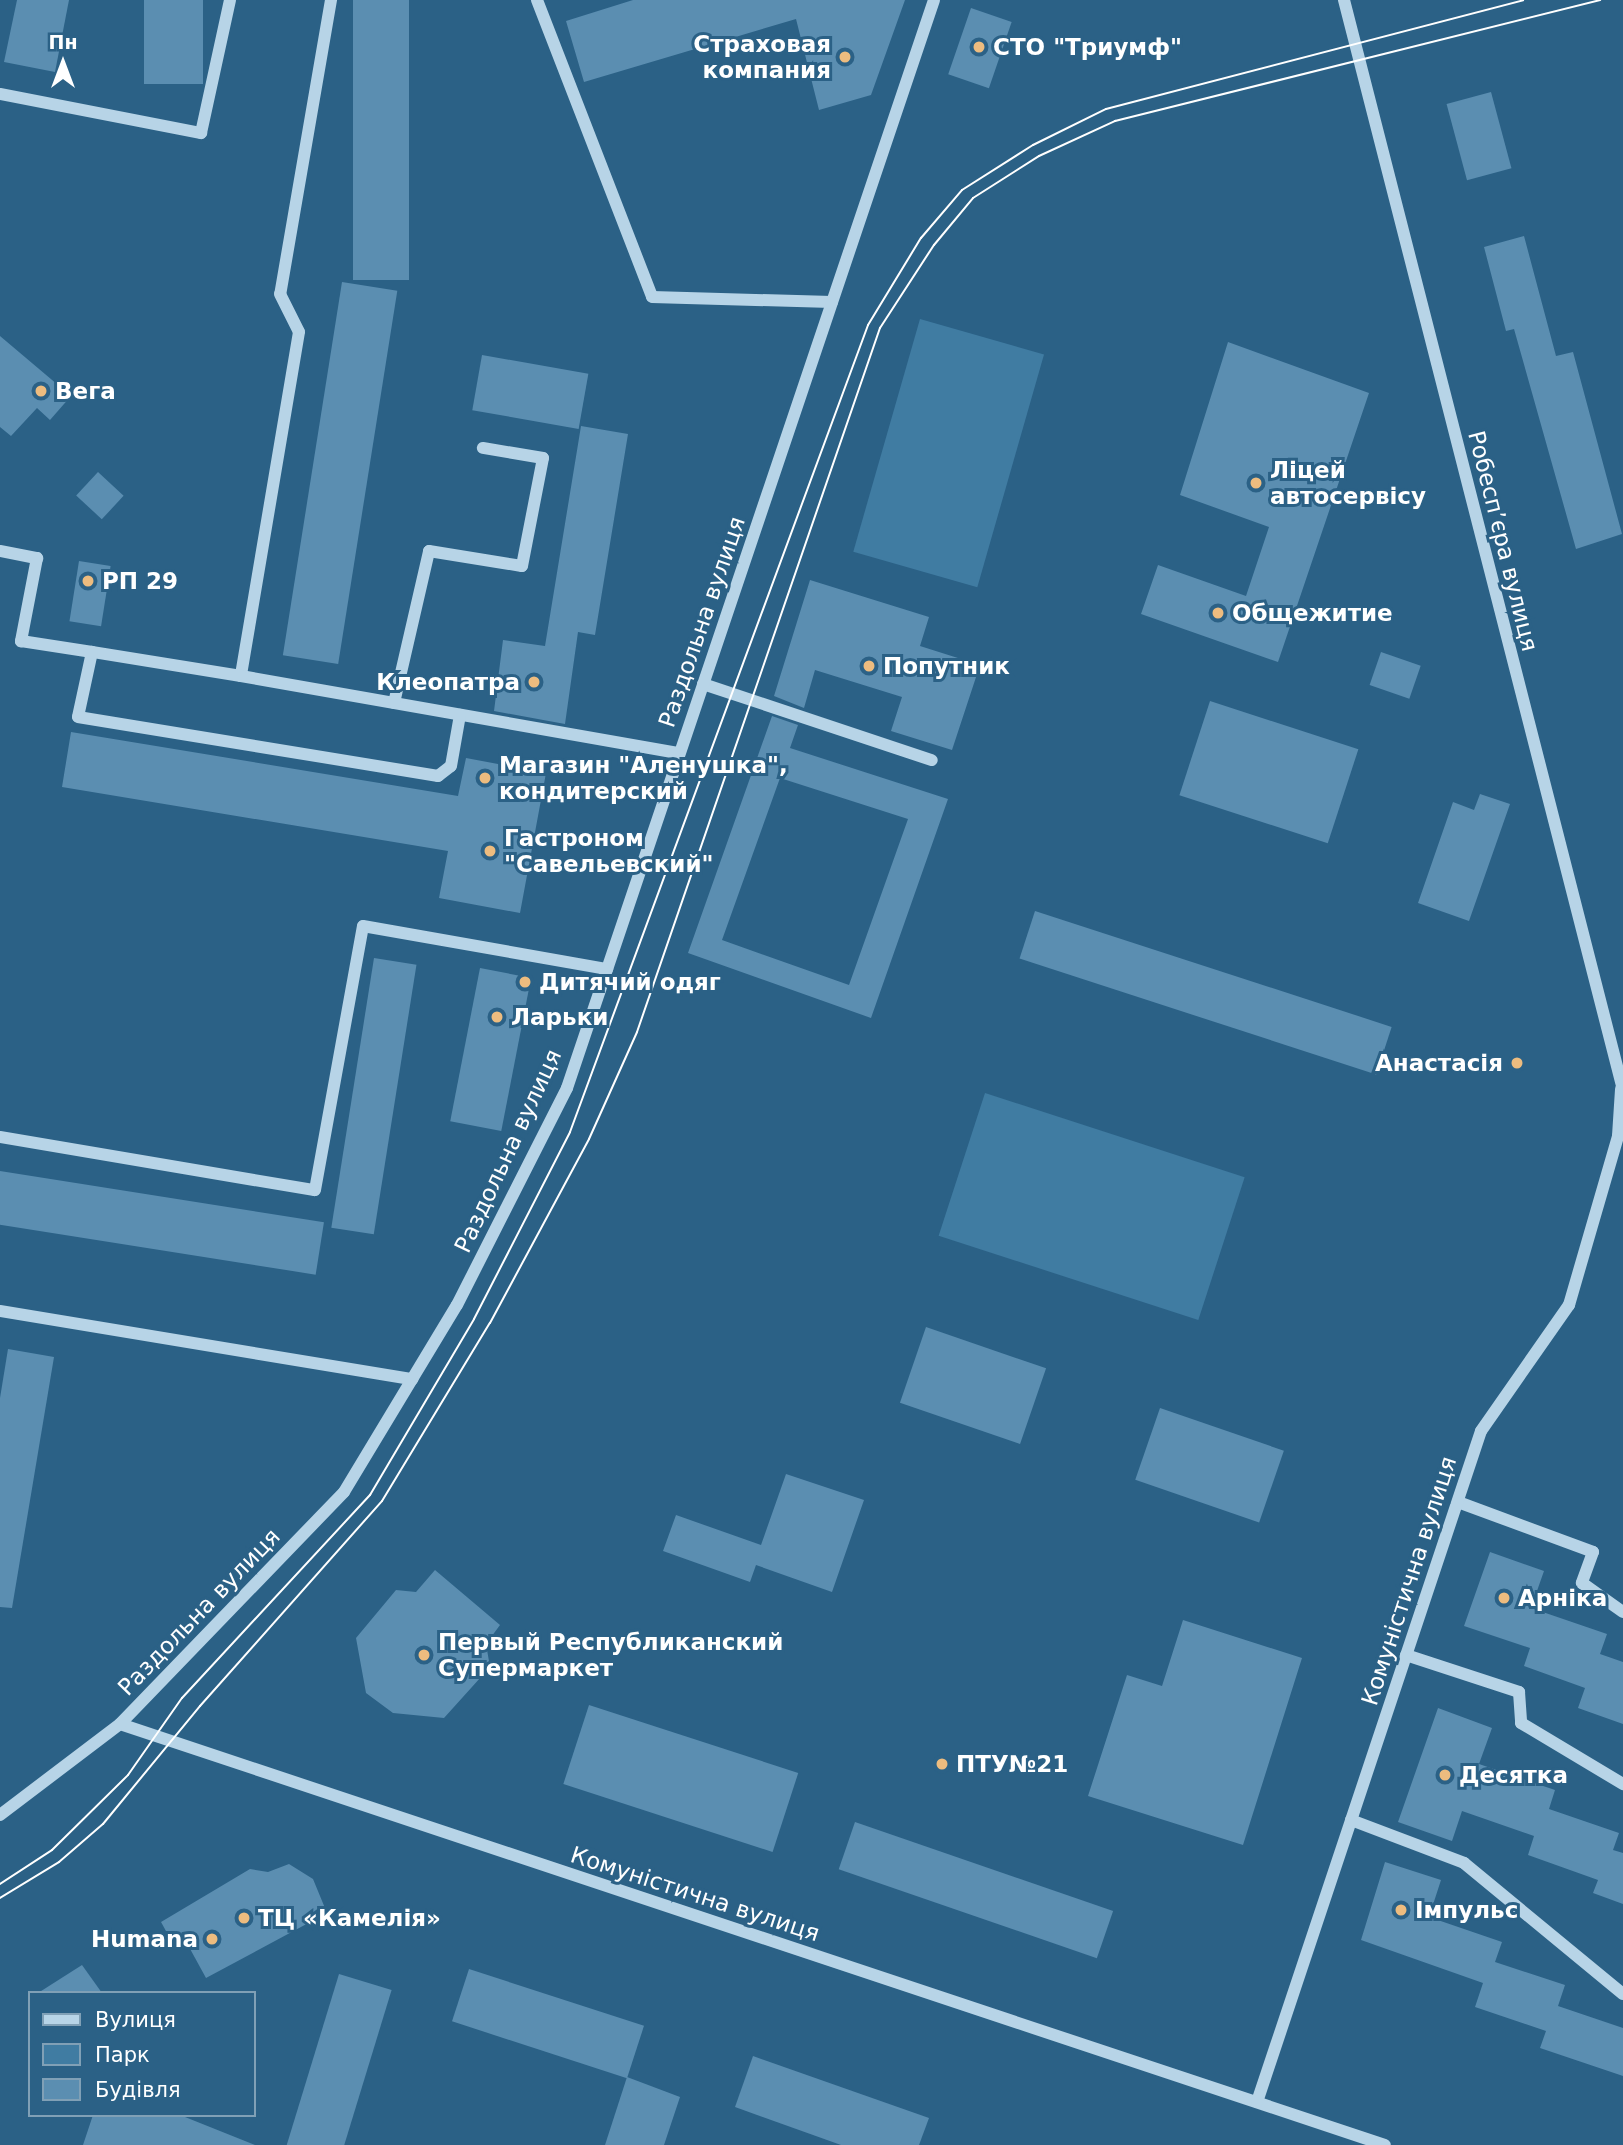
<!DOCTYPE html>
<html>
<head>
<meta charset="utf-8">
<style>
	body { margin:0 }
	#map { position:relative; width:1623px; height:2145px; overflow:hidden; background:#2b6186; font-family:"DejaVu Sans",sans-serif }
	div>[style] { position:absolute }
	.green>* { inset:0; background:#407ca2; transform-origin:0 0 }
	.building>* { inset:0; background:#5b8eb1; transform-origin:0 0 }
	.minor>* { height:12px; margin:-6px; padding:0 6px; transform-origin:6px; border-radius:6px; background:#b7d4e7 }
	.tram>* { height:2px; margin:-1px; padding:0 1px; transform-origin:1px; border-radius:1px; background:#fff }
	.dots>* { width:19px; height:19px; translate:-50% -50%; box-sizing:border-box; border:4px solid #2b6186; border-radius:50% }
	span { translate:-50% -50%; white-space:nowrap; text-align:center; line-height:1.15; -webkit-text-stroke:6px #2b6186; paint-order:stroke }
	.poi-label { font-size:23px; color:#fff; font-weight:700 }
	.right { translate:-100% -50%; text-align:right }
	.left { translate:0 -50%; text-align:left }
	.street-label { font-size:23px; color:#fff }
	.legend { position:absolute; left:28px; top:1991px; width:228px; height:126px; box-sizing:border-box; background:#2b6186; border:2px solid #80a0b6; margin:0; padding:9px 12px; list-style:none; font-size:21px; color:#fff }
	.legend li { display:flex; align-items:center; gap:14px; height:35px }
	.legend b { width:35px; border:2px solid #80a0b6 }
	.north { position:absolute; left:28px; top:28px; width:70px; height:70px; -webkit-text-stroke:5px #2b6186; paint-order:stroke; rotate:0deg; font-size:19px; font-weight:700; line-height:28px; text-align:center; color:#fff }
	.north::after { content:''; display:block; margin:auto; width:24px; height:32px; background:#fff; clip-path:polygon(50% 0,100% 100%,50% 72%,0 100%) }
</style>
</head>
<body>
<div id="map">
	<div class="green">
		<i style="left:920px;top:319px;width:129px;height:242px;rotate:16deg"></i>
		<i style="left:985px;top:1093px;width:273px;height:150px;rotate:18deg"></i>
	</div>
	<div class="building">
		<i style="clip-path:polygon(17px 0,69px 0,55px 72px,4px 62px)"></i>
		<i style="left:144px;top:0;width:59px;height:84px"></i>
		<i style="left:353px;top:0;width:56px;height:280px"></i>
		<i style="clip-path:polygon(633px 0,905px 0,871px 95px,819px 110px,796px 19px,584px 82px,566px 21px)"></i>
		<i style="left:971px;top:8px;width:43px;height:70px;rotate:19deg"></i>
		<i style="left:1491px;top:92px;width:79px;height:46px;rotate:75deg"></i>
		<i style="clip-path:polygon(1524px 236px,1556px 356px,1573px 352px,1622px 534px,1576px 549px,1514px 329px,1506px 331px,1484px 247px)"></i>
		<i style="left:342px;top:282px;width:56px;height:378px;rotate:9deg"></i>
		<i style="clip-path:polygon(0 336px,71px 396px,50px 420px,37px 408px,11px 436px,0 427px)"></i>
		<i style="clip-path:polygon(1228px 342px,1369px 393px,1278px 662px,1141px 614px,1158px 565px,1246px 596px,1269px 527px,1180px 495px)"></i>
		<i style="left:482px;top:355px;width:108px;height:56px;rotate:10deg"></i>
		<i style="clip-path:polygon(581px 426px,628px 434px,595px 635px,578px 632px,565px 724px,494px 711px,503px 640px,545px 646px)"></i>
		<i style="left:98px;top:472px;width:35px;height:32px;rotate:43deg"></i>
		<i style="left:79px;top:561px;width:32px;height:61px;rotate:9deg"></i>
		<i style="clip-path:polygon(810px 580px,929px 617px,920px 646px,980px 665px,952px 750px,891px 731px,902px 697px,815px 670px,804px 708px,774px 696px)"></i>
		<i style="left:1381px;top:652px;width:42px;height:35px;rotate:19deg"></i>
		<i style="left:1210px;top:701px;width:156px;height:99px;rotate:18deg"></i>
		<i style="clip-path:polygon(evenodd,772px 716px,798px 725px,790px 748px,948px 799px,871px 1018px,688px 953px,772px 716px,780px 778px,908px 819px,849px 985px,722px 940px,780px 778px)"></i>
		<i style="clip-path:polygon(71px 732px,458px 796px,466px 758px,546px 773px,520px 913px,439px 898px,448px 851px,62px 787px)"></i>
		<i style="clip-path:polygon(1480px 794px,1510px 804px,1469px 921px,1418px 903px,1453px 802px,1474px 810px)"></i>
		<i style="left:1035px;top:911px;width:375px;height:50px;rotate:18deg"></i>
		<i style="left:374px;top:958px;width:43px;height:273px;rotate:9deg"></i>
		<i style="left:480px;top:968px;width:52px;height:156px;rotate:11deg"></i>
		<i style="left:0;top:1171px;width:328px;height:53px;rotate:9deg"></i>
		<i style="left:926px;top:1327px;width:127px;height:80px;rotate:19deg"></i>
		<i style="clip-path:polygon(8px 1349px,54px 1357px,12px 1608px,0 1607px,0 1398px)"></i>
		<i style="left:1160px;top:1408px;width:131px;height:76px;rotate:19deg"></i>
		<i style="clip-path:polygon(786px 1474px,864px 1500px,832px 1592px,756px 1565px,750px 1582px,663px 1551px,676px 1515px,761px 1545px)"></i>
		<i style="clip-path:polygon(1490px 1552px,1544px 1571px,1531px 1608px,1607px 1634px,1600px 1654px,1623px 1662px,1623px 1724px,1578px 1708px,1585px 1688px,1524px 1666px,1530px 1648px,1464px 1626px)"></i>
		<i style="clip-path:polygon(435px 1570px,500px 1625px,486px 1644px,490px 1667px,444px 1718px,393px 1713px,366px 1693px,356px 1638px,396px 1590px,416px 1592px)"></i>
		<i style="clip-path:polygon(1183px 1620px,1302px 1658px,1243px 1845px,1088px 1796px,1127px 1675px,1162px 1686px)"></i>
		<i style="left:589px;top:1705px;width:220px;height:83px;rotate:18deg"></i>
		<i style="clip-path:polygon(1438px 1708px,1492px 1728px,1479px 1764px,1555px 1790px,1549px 1809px,1619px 1833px,1613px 1850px,1623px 1853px,1623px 1904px,1593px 1893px,1598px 1880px,1528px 1855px,1534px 1836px,1462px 1811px,1452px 1841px,1398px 1822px)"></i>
		<i style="left:855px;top:1822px;width:273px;height:50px;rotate:19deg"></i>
		<i style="clip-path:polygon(1385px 1862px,1441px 1880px,1429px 1917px,1502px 1942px,1495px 1962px,1565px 1985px,1558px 2006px,1623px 2028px,1623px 2076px,1540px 2048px,1546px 2031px,1475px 2007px,1483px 1983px,1361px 1940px)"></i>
		<i style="clip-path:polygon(289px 1864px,313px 1879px,327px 1913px,206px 1978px,183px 1936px,172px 1942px,161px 1922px,250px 1869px,268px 1872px)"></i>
		<i style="clip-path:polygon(82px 1965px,102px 1993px,38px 1993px)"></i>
		<i style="left:469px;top:1969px;width:184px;height:55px;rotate:18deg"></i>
		<i style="left:339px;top:1974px;width:55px;height:179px;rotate:17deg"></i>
		<i style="clip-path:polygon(753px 2056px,929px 2118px,919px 2145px,841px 2145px,735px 2107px)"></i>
		<i style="clip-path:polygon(627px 2077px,680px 2097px,664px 2145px,605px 2145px)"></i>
		<i style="clip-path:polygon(93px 2115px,180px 2115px,255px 2145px,83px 2145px)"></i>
	</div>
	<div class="minor">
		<i style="left:331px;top:0;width:298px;rotate:99.8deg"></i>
		<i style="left:280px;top:294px;width:42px;rotate:63.4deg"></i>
		<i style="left:299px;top:332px;width:349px;rotate:99.6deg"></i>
		<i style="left:241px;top:676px;width:445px;rotate:10deg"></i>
		<i style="left:537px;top:0;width:318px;rotate:68.8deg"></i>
		<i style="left:652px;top:297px;width:180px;rotate:1.6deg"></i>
		<i style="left:1344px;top:0;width:1125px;rotate:75.64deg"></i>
		<i style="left:0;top:94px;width:205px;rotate:11deg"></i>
		<i style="left:201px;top:133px;width:136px;rotate:-77.7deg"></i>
		<i style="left:0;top:551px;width:38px;rotate:11deg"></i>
		<i style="left:37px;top:558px;width:85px;rotate:100.9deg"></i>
		<i style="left:21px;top:641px;width:72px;rotate:8.8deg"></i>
		<i style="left:241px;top:676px;width:151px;rotate:-170.8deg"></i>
		<i style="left:92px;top:652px;width:66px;rotate:102.2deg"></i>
		<i style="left:78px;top:717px;width:365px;rotate:9.3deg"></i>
		<i style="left:438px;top:776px;width:16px;rotate:-38deg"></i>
		<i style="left:451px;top:766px;width:52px;rotate:-80deg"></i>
		<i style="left:703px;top:684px;width:241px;rotate:18.4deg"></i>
		<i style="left:394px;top:703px;width:156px;rotate:-77deg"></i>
		<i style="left:429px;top:551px;width:94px;rotate:9.2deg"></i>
		<i style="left:522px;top:566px;width:110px;rotate:-79deg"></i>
		<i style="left:543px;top:458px;width:61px;rotate:-170.5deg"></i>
		<i style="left:0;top:1137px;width:319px;rotate:9.6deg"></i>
		<i style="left:315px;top:1190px;width:268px;rotate:-79.7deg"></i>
		<i style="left:363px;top:926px;width:248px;rotate:10deg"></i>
		<i style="left:0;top:1311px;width:418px;rotate:9.4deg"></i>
		<i style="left:1458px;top:1502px;width:144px;rotate:20.3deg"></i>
		<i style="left:1593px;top:1552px;width:33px;rotate:110deg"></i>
		<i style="left:1582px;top:1583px;width:50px;rotate:35.3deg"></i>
		<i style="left:1406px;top:1655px;width:119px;rotate:18.1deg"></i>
		<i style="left:1519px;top:1692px;width:31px;rotate:86deg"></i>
		<i style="left:1521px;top:1723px;width:119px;rotate:30.9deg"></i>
		<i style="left:120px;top:1724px;width:1333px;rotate:18.41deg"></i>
		<i style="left:0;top:1815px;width:151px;rotate:-37.2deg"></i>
		<i style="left:120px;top:1724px;width:322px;rotate:-46deg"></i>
		<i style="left:344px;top:1492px;width:218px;rotate:-58.9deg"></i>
		<i style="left:457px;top:1305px;width:243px;rotate:-63.1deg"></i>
		<i style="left:567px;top:1088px;width:1148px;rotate:-71.36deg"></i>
		<i style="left:1351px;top:1820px;width:121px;rotate:20.8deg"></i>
		<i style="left:1464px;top:1863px;width:206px;rotate:39.5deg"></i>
		<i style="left:1257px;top:2102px;width:707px;rotate:-71.54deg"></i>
		<i style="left:1481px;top:1431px;width:154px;rotate:-55.1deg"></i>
		<i style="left:1569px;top:1305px;width:176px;rotate:-73.8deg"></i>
		<i style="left:1618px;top:1136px;width:47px;rotate:-86.3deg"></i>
	</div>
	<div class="tram">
		<i style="left:0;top:1884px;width:62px;rotate:-33.2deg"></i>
		<i style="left:52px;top:1850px;width:107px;rotate:-44.6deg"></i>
		<i style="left:128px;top:1775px;width:94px;rotate:-55deg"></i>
		<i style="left:182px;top:1698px;width:277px;rotate:-47.2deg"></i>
		<i style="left:370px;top:1495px;width:204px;rotate:-59.4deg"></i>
		<i style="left:474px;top:1319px;width:210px;rotate:-62.8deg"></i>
		<i style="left:570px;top:1132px;width:860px;rotate:-69.73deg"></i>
		<i style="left:868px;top:325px;width:102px;rotate:-58.7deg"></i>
		<i style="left:921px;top:238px;width:63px;rotate:-49.5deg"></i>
		<i style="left:962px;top:190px;width:84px;rotate:-32.4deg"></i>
		<i style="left:1033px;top:145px;width:81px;rotate:-26.3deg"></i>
		<i style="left:1106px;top:109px;width:431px;rotate:-14.6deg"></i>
		<i style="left:0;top:1898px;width:69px;rotate:-31.4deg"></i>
		<i style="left:59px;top:1862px;width:58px;rotate:-40.8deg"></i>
		<i style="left:103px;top:1824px;width:153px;rotate:-50.6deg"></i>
		<i style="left:200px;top:1706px;width:274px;rotate:-48.4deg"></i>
		<i style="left:382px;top:1501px;width:208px;rotate:-58.8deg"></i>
		<i style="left:490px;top:1323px;width:209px;rotate:-61.7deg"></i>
		<i style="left:589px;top:1139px;width:117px;rotate:-65.8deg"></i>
		<i style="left:637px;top:1032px;width:745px;rotate:-70.96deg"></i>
		<i style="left:880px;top:328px;width:99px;rotate:-57deg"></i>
		<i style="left:934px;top:245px;width:61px;rotate:-50.3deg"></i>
		<i style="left:973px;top:198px;width:78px;rotate:-32.5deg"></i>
		<i style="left:1039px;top:156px;width:84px;rotate:-24.7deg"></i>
		<i style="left:1115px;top:121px;width:500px;rotate:-14deg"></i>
	</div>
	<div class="dots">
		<i style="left:979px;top:47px;background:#edbc7f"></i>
		<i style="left:845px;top:57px;background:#edbc7f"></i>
		<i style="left:41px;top:391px;background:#edbc7f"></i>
		<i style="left:1256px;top:483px;background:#edbc7f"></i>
		<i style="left:88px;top:581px;background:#edbc7f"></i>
		<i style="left:1218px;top:613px;background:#edbc7f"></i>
		<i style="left:869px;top:666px;background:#edbc7f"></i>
		<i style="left:534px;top:682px;background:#edbc7f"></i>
		<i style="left:485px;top:778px;background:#edbc7f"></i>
		<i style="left:490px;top:851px;background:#edbc7f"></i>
		<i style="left:525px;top:982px;background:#edbc7f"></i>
		<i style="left:497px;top:1017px;background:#edbc7f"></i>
		<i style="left:1517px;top:1063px;background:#edbc7f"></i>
		<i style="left:1504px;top:1598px;background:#edbc7f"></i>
		<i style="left:424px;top:1655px;background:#edbc7f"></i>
		<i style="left:942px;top:1764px;background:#edbc7f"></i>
		<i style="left:1445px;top:1775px;background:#edbc7f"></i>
		<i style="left:1401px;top:1910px;background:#edbc7f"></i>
		<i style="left:244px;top:1918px;background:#edbc7f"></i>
		<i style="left:212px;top:1939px;background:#edbc7f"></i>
	</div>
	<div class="poi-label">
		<span class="right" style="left:831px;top:57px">Страховая<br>компания</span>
		<span class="left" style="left:993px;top:47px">СТО "Триумф"</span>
		<span class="left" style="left:55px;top:391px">Вега</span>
		<span class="left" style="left:1270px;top:483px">Ліцей<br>автосервісу</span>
		<span class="left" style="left:102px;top:581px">РП 29</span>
		<span class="left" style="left:1232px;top:613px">Общежитие</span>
		<span class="left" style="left:883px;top:666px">Попутник</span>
		<span class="right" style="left:520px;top:682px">Клеопатра</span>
		<span class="left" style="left:499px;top:778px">Магазин "Аленушка",<br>кондитерский</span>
		<span class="left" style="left:504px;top:851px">Гастроном<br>"Савельевский"</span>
		<span class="left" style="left:539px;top:982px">Дитячий одяг</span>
		<span class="left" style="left:511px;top:1017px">Ларьки</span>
		<span class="right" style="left:1503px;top:1063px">Анастасія</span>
		<span class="left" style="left:1518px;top:1598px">Арніка</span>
		<span class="left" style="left:438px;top:1655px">Первый Республиканский<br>Супермаркет</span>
		<span class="left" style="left:956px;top:1764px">ПТУ№21</span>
		<span class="left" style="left:1459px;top:1775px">Десятка</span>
		<span class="left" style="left:1415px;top:1910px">Імпульс</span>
		<span class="left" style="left:258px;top:1918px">ТЦ «Камелія»</span>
		<span class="right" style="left:198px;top:1939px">Humana</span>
	</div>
	<div class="street-label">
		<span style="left:1503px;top:541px;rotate:76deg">Робесп’єра вулиця</span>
		<span style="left:702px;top:622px;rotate:-71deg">Раздольна вулиця</span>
		<span style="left:508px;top:1151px;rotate:-65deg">Раздольна вулиця</span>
		<span style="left:1409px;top:1581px;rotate:-72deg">Комуністична вулиця</span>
		<span style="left:199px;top:1612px;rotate:-46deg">Раздольна вулиця</span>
		<span style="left:695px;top:1894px;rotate:18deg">Комуністична вулиця</span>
	</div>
	<ul class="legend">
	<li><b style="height:9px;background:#b7d4e7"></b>Вулиця</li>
	<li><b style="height:19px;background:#407ca2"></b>Парк</li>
	<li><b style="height:19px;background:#5b8eb1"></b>Будівля</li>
	</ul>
	<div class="north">Пн</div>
</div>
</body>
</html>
